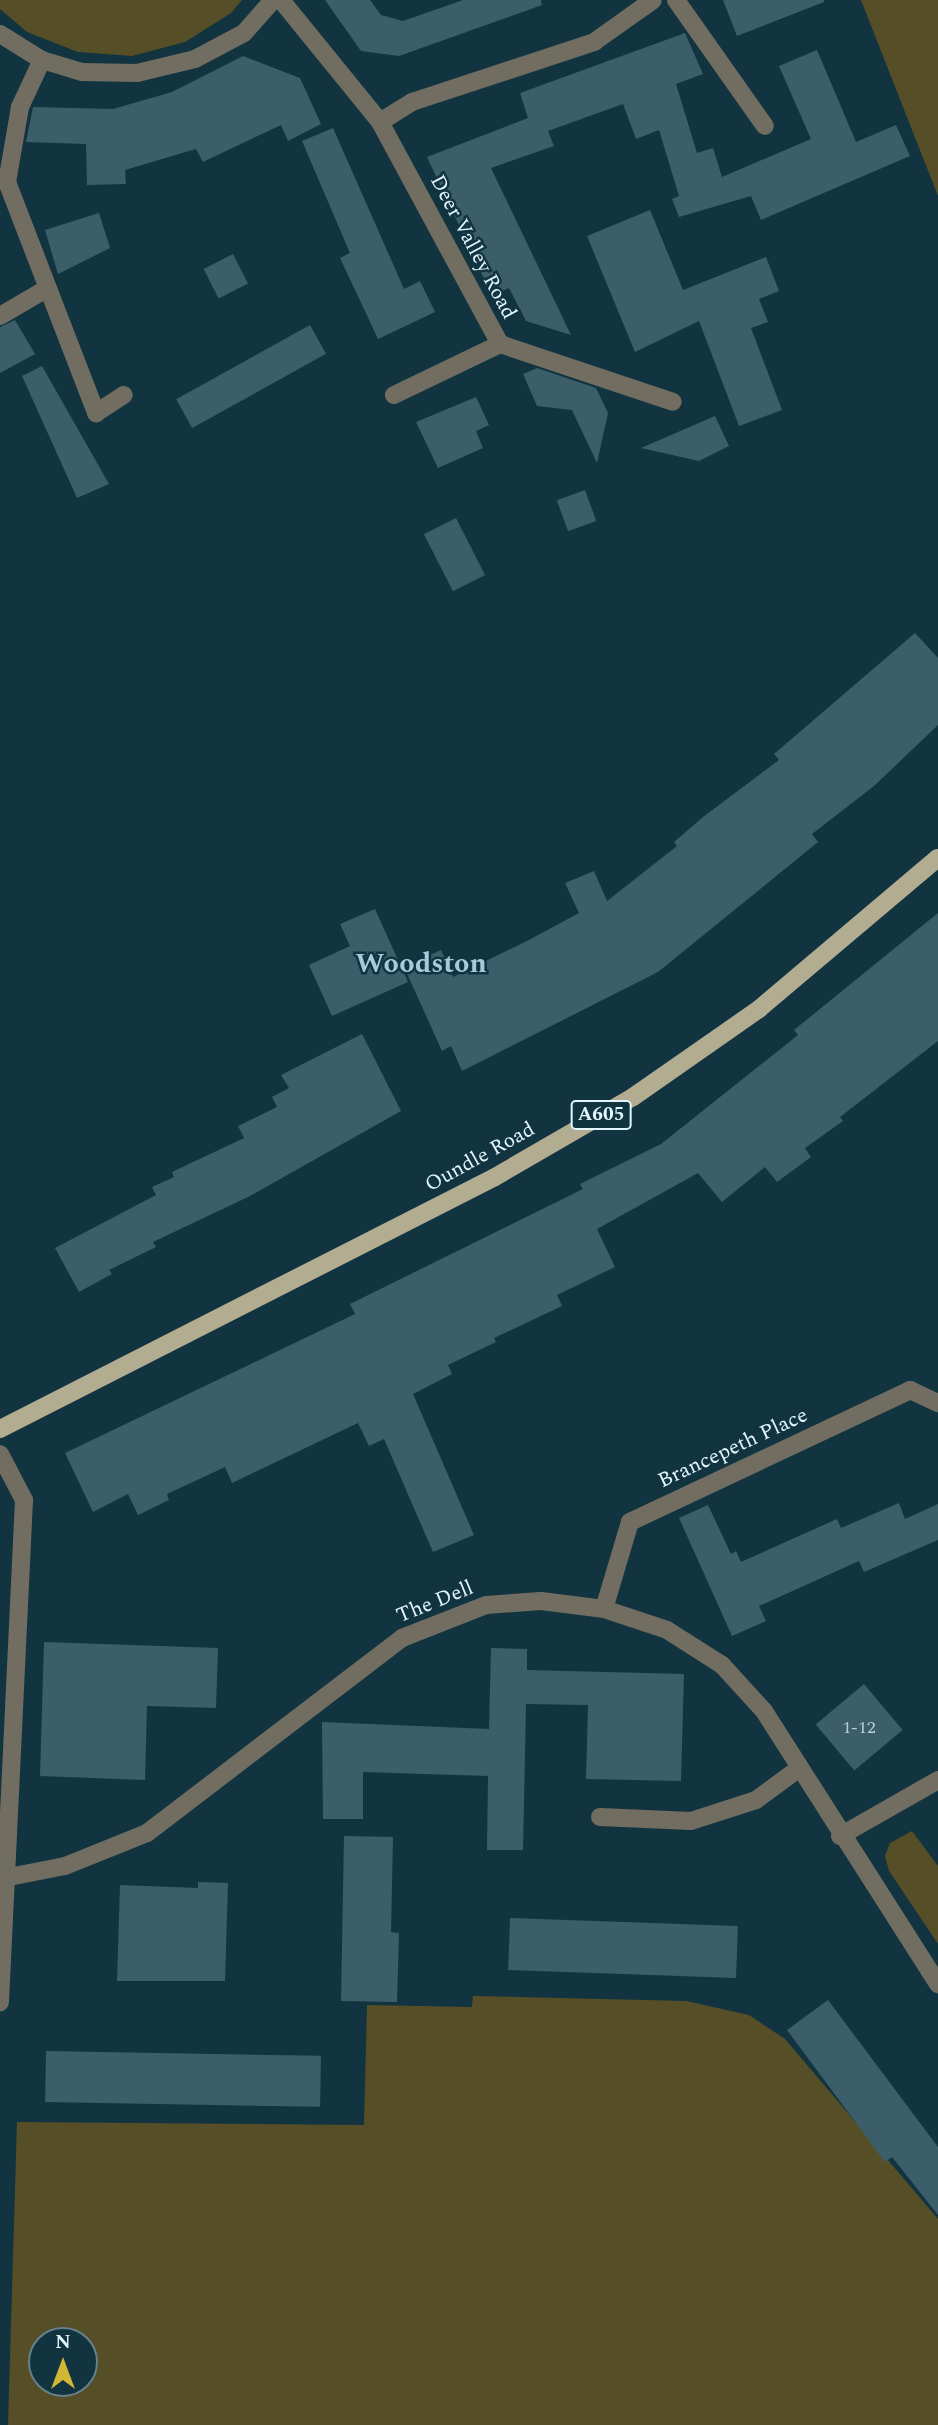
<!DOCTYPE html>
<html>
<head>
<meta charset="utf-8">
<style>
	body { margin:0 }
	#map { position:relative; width:938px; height:2425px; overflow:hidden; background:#123440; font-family:Spectral,serif }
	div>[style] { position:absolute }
	.green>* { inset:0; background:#564e27 }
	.building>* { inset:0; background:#3c5e6b; transform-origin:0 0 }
	.minor>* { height:18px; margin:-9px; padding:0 9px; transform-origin:9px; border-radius:9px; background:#716e61 }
	.major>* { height:18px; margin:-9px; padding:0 9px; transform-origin:9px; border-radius:9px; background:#b2ac91 }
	span { translate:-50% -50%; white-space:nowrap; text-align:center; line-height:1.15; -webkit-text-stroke:5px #123440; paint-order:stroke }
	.number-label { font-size:18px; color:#b9cfd8 }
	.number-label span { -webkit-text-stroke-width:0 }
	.shield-label span { padding:2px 5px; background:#123440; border:2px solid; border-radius:5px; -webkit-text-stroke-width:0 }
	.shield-label { font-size:19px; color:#e3f5fd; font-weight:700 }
	.street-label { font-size:21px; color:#e3f5fd }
	.district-label { font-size:28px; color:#a5cad9; font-weight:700 }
	.north { position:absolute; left:28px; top:2327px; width:70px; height:70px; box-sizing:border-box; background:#123440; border:2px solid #66818c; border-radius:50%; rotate:0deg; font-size:19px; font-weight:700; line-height:28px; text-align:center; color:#e3f5fd }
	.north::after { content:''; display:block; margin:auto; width:24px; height:32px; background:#d2b736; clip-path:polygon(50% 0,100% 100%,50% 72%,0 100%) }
</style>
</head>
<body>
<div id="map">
	<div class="green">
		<i style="clip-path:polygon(0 0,242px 0,231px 13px,185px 42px,132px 56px,78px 52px,27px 32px,0 9px)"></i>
		<i style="clip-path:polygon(861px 0,938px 0,938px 196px)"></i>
		<i style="clip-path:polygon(912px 1831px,938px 1866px,938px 1944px,889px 1871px,885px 1856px,890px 1843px)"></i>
		<i style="clip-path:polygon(evenodd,473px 1996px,686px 2001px,749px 2015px,785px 2039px,938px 2219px,938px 2425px,8px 2425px,17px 2122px,364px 2125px,367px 2005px,472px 2007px,473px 1996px,42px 2341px,84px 2341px,84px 2383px,42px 2383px,42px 2341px)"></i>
	</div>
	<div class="building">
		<i style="clip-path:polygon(325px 0,370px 0,381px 15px,403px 21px,463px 0,541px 0,542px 5px,399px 56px,361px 51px)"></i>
		<i style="clip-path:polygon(723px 0,824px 0,824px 2px,737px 36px)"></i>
		<i style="clip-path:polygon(685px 33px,703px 74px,676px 84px,697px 153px,713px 148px,722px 177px,811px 139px,779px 66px,817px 50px,856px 142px,896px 125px,910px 156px,761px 220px,751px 196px,679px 217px,672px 199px,679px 196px,659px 130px,636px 139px,623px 104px,548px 131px,554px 146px,491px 168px,571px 335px,526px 321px,509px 288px,492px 296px,427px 157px,528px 118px,520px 93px)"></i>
		<i style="clip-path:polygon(243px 56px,300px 78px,321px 124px,288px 141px,281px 125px,203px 162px,196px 149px,125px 170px,126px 184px,87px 185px,86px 144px,26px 142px,33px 107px,113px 109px,172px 92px)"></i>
		<i style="clip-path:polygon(333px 128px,404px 289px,420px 281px,435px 312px,378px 339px,340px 258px,350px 253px,302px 141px)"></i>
		<i style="clip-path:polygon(650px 210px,683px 290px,766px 257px,779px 291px,759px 299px,768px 322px,751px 328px,782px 410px,739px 426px,699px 321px,635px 352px,587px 236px)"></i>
		<i style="clip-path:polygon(99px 213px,110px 248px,58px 274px,45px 230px)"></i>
		<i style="left:233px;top:254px;width:33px;height:33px;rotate:63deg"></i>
		<i style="clip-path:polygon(15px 320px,35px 354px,0 373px,0 327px)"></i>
		<i style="left:310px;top:325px;width:33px;height:153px;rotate:61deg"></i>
		<i style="clip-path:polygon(42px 366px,109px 484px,77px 498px,22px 376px)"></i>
		<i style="clip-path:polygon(537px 368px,596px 388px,608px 413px,597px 463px,572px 410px,537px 406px,523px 374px)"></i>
		<i style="clip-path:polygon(476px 397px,489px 425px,476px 431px,483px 448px,438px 468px,416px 422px)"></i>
		<i style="clip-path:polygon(715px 416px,729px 446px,699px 461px,641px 448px)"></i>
		<i style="left:585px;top:490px;width:33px;height:30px;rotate:70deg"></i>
		<i style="left:456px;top:518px;width:64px;height:36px;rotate:63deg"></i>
		<i style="clip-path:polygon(915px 633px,938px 658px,938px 725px,874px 786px,812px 834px,818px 842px,658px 972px,462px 1071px,451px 1046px,442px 1051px,404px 967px,441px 950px,453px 977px,527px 941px,579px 913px,565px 883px,594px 871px,607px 901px,677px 846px,674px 842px,703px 817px,779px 760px,774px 754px)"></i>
		<i style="clip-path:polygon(375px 909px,408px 982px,332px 1016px,309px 965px,350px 946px,340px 924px)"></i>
		<i style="clip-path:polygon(938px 913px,938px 1041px,840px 1117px,843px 1121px,805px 1148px,811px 1157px,777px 1182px,765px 1167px,722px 1202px,698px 1173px,597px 1229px,615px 1267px,557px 1295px,562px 1306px,494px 1338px,496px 1342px,448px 1365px,452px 1374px,413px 1394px,474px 1535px,433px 1552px,384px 1439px,369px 1446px,358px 1423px,232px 1483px,225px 1467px,167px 1494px,169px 1500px,138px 1515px,128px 1494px,93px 1512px,65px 1453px,355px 1314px,350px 1304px,583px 1189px,580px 1184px,661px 1144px,798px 1035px,794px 1030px)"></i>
		<i style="clip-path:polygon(362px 1034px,401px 1111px,248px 1197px,153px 1242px,156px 1247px,109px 1270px,112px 1274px,79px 1292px,55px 1248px,156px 1195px,152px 1187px,174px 1177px,172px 1172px,244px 1138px,238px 1126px,277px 1107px,272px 1097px,289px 1088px,281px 1075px)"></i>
		<i style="clip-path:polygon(899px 1503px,905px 1519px,938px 1504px,938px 1540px,864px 1572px,859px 1561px,759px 1606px,766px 1621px,732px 1636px,679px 1518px,708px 1505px,731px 1554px,736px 1551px,741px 1562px,837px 1519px,841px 1528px)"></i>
		<i style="clip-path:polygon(44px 1642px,218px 1648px,216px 1708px,147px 1706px,145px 1780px,40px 1776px)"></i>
		<i style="clip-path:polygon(491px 1648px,527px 1649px,527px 1670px,684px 1674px,681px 1781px,586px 1779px,588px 1705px,526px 1704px,523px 1850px,487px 1850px,488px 1776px,363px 1772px,363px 1819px,323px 1819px,322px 1722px,489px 1729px)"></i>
		<i style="left:864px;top:1684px;width:60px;height:63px;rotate:50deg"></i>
		<i style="clip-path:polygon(344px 1836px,393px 1837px,391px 1932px,399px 1933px,397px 2002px,341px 2001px)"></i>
		<i style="clip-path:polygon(198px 1882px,228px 1883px,225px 1981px,117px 1981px,120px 1885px,198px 1888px)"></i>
		<i style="left:510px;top:1918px;width:228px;height:52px;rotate:2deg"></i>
		<i style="clip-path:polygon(828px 2000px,938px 2147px,938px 2215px,892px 2157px,885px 2162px,787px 2030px)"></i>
		<i style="left:46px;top:2051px;width:275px;height:51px;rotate:1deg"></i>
	</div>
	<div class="minor">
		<i style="left:281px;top:0;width:157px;rotate:50.9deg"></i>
		<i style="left:380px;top:122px;width:252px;rotate:61.6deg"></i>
		<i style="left:500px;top:344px;width:182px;rotate:18.5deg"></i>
		<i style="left:676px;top:0;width:154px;rotate:54.8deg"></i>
		<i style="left:0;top:34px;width:49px;rotate:31.8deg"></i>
		<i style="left:42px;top:60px;width:42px;rotate:16.7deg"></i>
		<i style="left:82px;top:72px;width:55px;rotate:1deg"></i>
		<i style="left:137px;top:73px;width:60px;rotate:-13.6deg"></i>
		<i style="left:195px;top:59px;width:55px;rotate:-28deg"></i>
		<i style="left:244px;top:33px;width:44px;rotate:-48.7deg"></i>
		<i style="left:42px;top:60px;width:52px;rotate:115.1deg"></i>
		<i style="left:20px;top:107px;width:76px;rotate:99.8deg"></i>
		<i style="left:7px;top:182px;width:248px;rotate:68.9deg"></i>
		<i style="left:96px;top:413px;width:33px;rotate:-33deg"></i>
		<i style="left:380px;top:122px;width:38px;rotate:-32deg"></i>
		<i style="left:412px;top:102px;width:192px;rotate:-18.2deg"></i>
		<i style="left:594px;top:42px;width:72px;rotate:-35.4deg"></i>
		<i style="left:0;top:316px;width:53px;rotate:-30.4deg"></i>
		<i style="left:394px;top:395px;width:118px;rotate:-25.7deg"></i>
		<i style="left:0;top:1454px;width:52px;rotate:62.4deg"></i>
		<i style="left:24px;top:1500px;width:503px;rotate:92.74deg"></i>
		<i style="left:604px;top:1609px;width:91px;rotate:-73.4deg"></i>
		<i style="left:630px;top:1522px;width:310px;rotate:-25.2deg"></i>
		<i style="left:910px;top:1390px;width:31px;rotate:25deg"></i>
		<i style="left:600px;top:1817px;width:91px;rotate:2.5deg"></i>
		<i style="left:691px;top:1821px;width:68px;rotate:-17.9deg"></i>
		<i style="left:756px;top:1800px;width:52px;rotate:-36.4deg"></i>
		<i style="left:840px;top:1836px;width:113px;rotate:-29.7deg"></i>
		<i style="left:9px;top:1877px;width:57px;rotate:-11.1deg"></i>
		<i style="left:65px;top:1866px;width:88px;rotate:-21.9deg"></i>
		<i style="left:147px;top:1833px;width:321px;rotate:-37.4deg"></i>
		<i style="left:402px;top:1638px;width:90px;rotate:-21.4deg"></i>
		<i style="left:486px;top:1605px;width:55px;rotate:-4.2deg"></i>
		<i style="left:541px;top:1601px;width:64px;rotate:7.2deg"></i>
		<i style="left:604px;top:1609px;width:66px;rotate:18.4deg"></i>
		<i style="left:667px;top:1630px;width:65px;rotate:32.5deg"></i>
		<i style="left:722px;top:1665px;width:62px;rotate:47.6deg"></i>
		<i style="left:764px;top:1711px;width:324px;rotate:57.5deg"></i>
	</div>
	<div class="major">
		<i style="left:0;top:1429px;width:555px;rotate:-26.98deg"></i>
		<i style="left:495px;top:1177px;width:160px;rotate:-30.1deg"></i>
		<i style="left:633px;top:1097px;width:154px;rotate:-34.9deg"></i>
		<i style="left:759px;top:1009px;width:234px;rotate:-40.2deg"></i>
	</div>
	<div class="number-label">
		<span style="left:859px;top:1728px">1-12</span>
	</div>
	<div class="shield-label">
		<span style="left:601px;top:1115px">A605</span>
	</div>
	<div class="street-label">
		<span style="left:473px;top:247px;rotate:62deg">Deer Valley Road</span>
		<span style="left:480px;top:1157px;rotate:-29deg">Oundle Road</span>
		<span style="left:733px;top:1448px;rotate:-25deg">Brancepeth Place</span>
		<span style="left:435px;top:1602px;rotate:-22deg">The Dell</span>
	</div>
	<div class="district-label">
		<span style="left:421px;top:964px">Woodston</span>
	</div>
	<div class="north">N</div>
</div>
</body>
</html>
